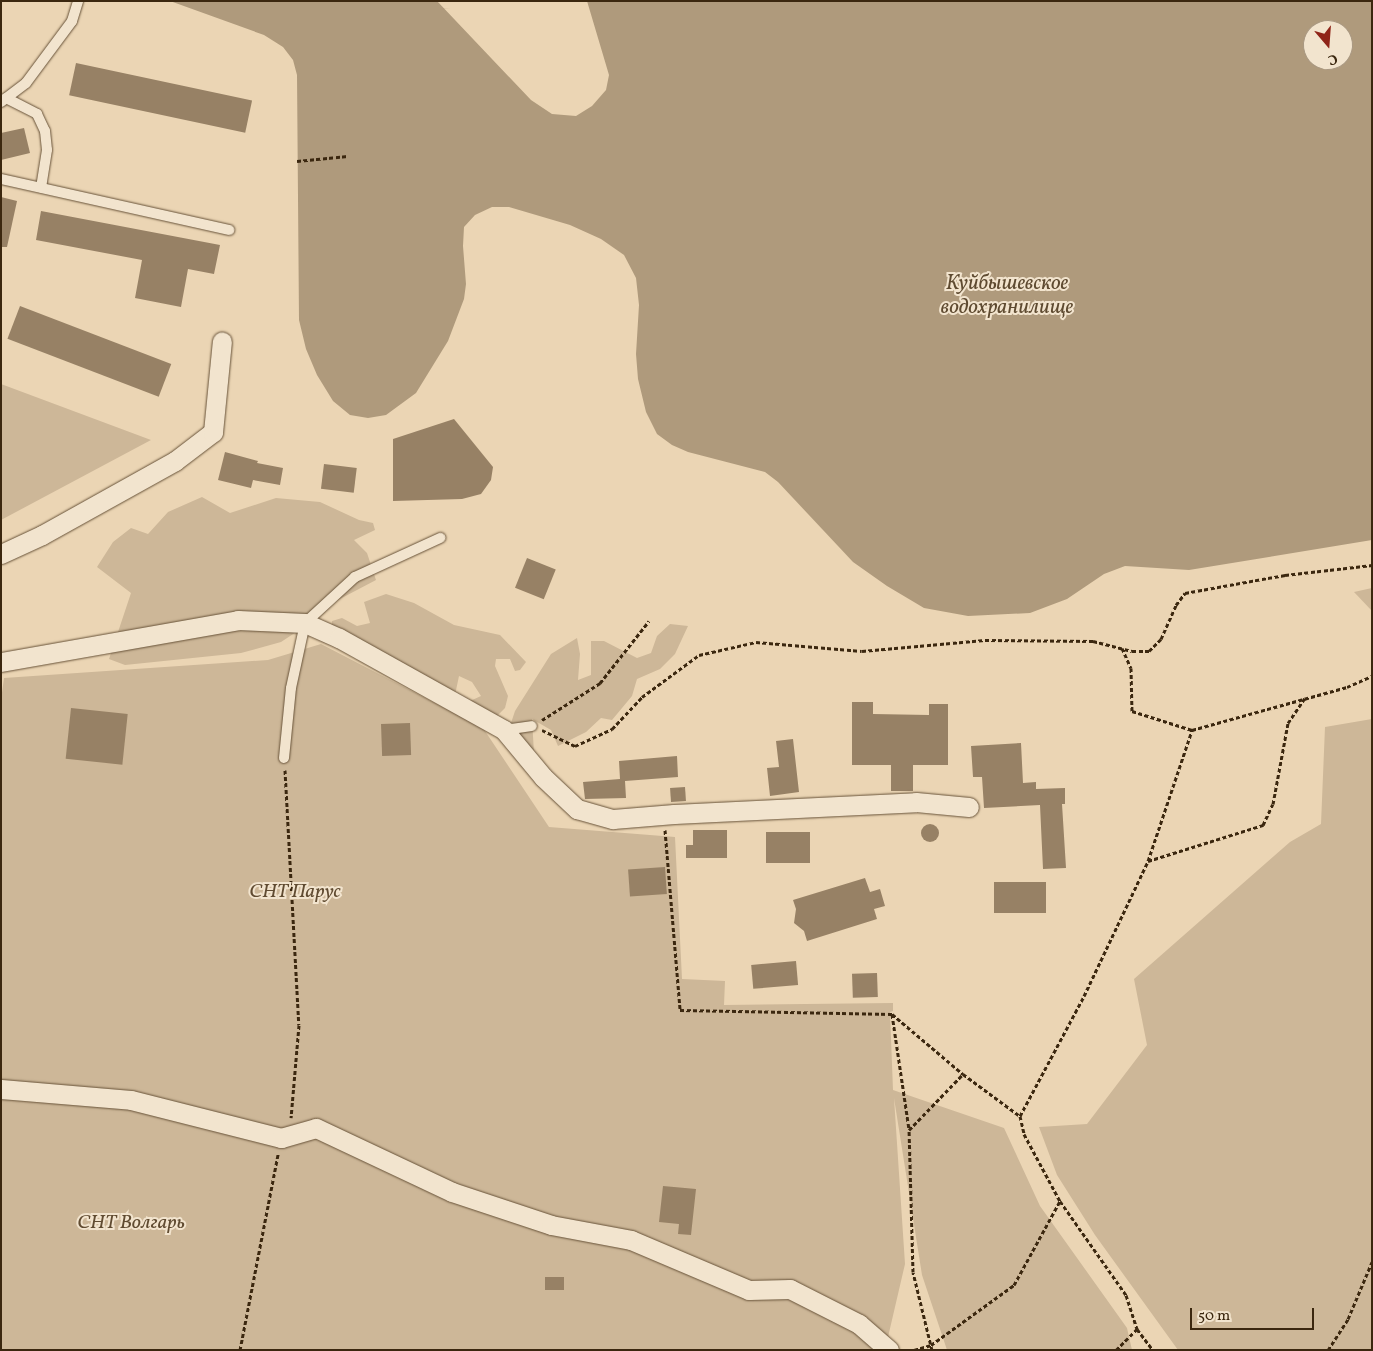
<!DOCTYPE html>
<html>
<head>
<meta charset="utf-8">
<style>
	body { margin:0 }
	#map { position:relative; width:1373px; height:1351px; overflow:hidden; background:#ebd5b4; font-family:Vollkorn,serif }
	div>[style] { position:absolute }
	.green>* { inset:0; background:#cdb798 }
	.water>* { inset:0; background:#af9a7c }
	.building>* { inset:0; background:#978165; transform-origin:0 0 }
	.round { border-radius:50% }
	.path>* { height:3px; margin-top:-1.5px; transform-origin:0; background:repeating-linear-gradient(90deg,#3b270f 0 4px,transparent 0 6.5px) }
	.roads { filter:drop-shadow(0 0 1px #675238) drop-shadow(0 0 1px #675238) }
	.lane>* { height:10px; margin:-5px; padding:0 5px; transform-origin:5px; border-radius:5px; background:#f2e4ce }
	.street>* { height:19px; margin:-9.5px; padding:0 9.5px; transform-origin:9.5px; border-radius:9.5px; background:#f2e4ce }
	span { translate:-50% -50%; white-space:nowrap; text-align:center; line-height:1.15; -webkit-text-stroke:4px #f2e4ce; paint-order:stroke }
	.park-label { font-size:20px; color:#604b31; font-style:italic }
	.water-label { font-size:21px; color:#5e4a30; font-style:italic }
	.frame { position:absolute; inset:0; border:2px solid #3b270f; pointer-events:none }
	.north { position:absolute; left:1303px; top:20px; width:50px; height:50px; box-sizing:border-box; background:#f2e4ce; border:1px solid #a99882; border-radius:50%; rotate:162deg; font-size:14px; font-weight:700; line-height:20px; text-align:center; color:#3b270f }
	.north::after { content:''; display:block; margin:auto; width:18px; height:22px; background:#8f2418; clip-path:polygon(50% 0,100% 100%,50% 72%,0 100%) }
	.scale { position:absolute; left:1190px; top:1308px; width:124px; height:22px; box-sizing:border-box; border:2px solid #3b270f; border-top:0; padding-left:6px; font-size:15px; line-height:18px; white-space:nowrap; color:#3b270f; -webkit-text-stroke:4px #f2e4ce; paint-order:stroke }
</style>
</head>
<body>
<div id="map">
	<div class="green">
		<i style="clip-path:polygon(1px 384px,151px 440px,1px 520px)"></i>
		<i style="clip-path:polygon(202px 497px,230px 513px,276px 498px,320px 502px,359px 520px,373px 523px,375px 530px,354px 540px,367px 553px,376px 580px,336px 601px,319px 617px,281px 642px,241px 653px,125px 665px,109px 659px,131px 593px,97px 567px,113px 542px,131px 528px,148px 534px,168px 512px)"></i>
		<i style="clip-path:polygon(1372px 588px,1372px 611px,1354px 592px)"></i>
		<i style="clip-path:polygon(386px 594px,414px 603px,454px 625px,500px 635px,526px 662px,520px 670px,515px 671px,510px 659px,496px 659px,495px 666px,508px 696px,505px 708px,493px 720px,470px 701px,481px 696px,472px 682px,459px 676px,455px 695px,330px 641px,332px 621px,342px 618px,357px 626px,370px 623px,364px 602px)"></i>
		<i style="clip-path:polygon(670px 624px,688px 626px,675px 654px,660px 669px,637px 679px,632px 696px,612px 720px,601px 718px,586px 732px,558px 746px,551px 730px,532px 719px,534px 753px,505px 741px,515px 711px,551px 654px,577px 638px,580px 654px,578px 680px,591px 675px,591px 641px,604px 641px,637px 658px,651px 653px,657px 636px)"></i>
		<i style="clip-path:polygon(321px 644px,483px 728px,549px 827px,675px 837px,682px 979px,725px 981px,724px 1005px,893px 1003px,893px 1011px,890px 1012px,893px 1090px,1004px 1128px,1040px 1206px,1127px 1328px,1132px 1350px,947px 1350px,922px 1275px,894px 1098px,905px 1264px,885px 1350px,1px 1350px,1px 700px,4px 678px,268px 660px)"></i>
		<i style="clip-path:polygon(1372px 719px,1372px 1350px,1178px 1350px,1095px 1235px,1057px 1175px,1039px 1127px,1087px 1124px,1147px 1045px,1134px 979px,1290px 842px,1321px 824px,1325px 727px)"></i>
	</div>
	<div class="water">
		<i style="clip-path:polygon(evenodd,170px 1px,437px 1px,531px 100px,552px 114px,576px 116px,592px 106px,606px 90px,609px 75px,587px 1px,1372px 1px,1372px 540px,1189px 570px,1125px 566px,1104px 574px,1067px 599px,1030px 613px,968px 616px,924px 608px,887px 586px,853px 562px,778px 482px,765px 472px,688px 452px,672px 445px,657px 434px,646px 412px,638px 379px,636px 354px,639px 305px,636px 278px,624px 255px,601px 239px,570px 225px,509px 207px,492px 207px,475px 215px,464px 227px,463px 246px,466px 284px,464px 299px,448px 341px,416px 393px,386px 415px,368px 418px,350px 415px,333px 401px,317px 375px,306px 349px,299px 320px,297px 75px,293px 60px,283px 47px,264px 35px,170px 1px,1313px 30px,1343px 30px,1343px 60px,1313px 60px,1313px 30px)"></i>
	</div>
	<div class="building">
		<i style="left:76px;top:63px;width:180px;height:33px;rotate:12deg"></i>
		<i style="clip-path:polygon(24px 128px,30px 153px,1px 160px,1px 133px)"></i>
		<i style="clip-path:polygon(1px 197px,17px 201px,7px 247px,1px 247px)"></i>
		<i style="clip-path:polygon(41px 211px,220px 245px,214px 274px,188px 269px,181px 307px,135px 298px,142px 260px,36px 240px)"></i>
		<i style="left:20px;top:306px;width:162px;height:35px;rotate:21deg"></i>
		<i style="clip-path:polygon(454px 419px,493px 467px,491px 480px,481px 494px,462px 499px,393px 501px,393px 439px)"></i>
		<i style="clip-path:polygon(225px 452px,258px 461px,257px 463px,283px 468px,280px 485px,253px 480px,251px 488px,218px 480px)"></i>
		<i style="left:324px;top:464px;width:33px;height:25px;rotate:7deg"></i>
		<i style="left:527px;top:558px;width:31px;height:32px;rotate:22deg"></i>
		<i style="clip-path:polygon(852px 702px,873px 702px,873px 714px,929px 715px,929px 704px,948px 704px,948px 765px,913px 765px,913px 791px,891px 791px,891px 765px,852px 765px)"></i>
		<i style="left:71px;top:708px;width:57px;height:51px;rotate:6deg"></i>
		<i style="left:410px;top:723px;width:32px;height:29px;rotate:88deg"></i>
		<i style="clip-path:polygon(793px 739px,799px 792px,770px 796px,767px 768px,779px 767px,776px 741px)"></i>
		<i style="clip-path:polygon(1021px 743px,1023px 783px,1036px 782px,1036px 789px,1065px 788px,1065px 804px,1062px 804px,1066px 868px,1043px 869px,1040px 805px,984px 808px,982px 777px,973px 777px,971px 746px)"></i>
		<i style="clip-path:polygon(677px 756px,678px 777px,625px 781px,626px 798px,585px 799px,583px 782px,620px 779px,619px 761px)"></i>
		<i style="left:685px;top:787px;width:14px;height:15px;rotate:86deg"></i>
		<i class="round" style="left:921px;top:824px;width:18px;height:18px"></i>
		<i style="clip-path:polygon(693px 830px,727px 830px,727px 858px,686px 858px,686px 845px,693px 845px)"></i>
		<i style="left:766px;top:832px;width:44px;height:31px"></i>
		<i style="left:665px;top:867px;width:27px;height:37px;rotate:86deg"></i>
		<i style="clip-path:polygon(865px 878px,870px 892px,880px 889px,885px 906px,874px 909px,877px 919px,807px 941px,804px 931px,794px 923px,796px 909px,793px 900px)"></i>
		<i style="left:994px;top:882px;width:52px;height:31px"></i>
		<i style="left:796px;top:961px;width:24px;height:45px;rotate:85deg"></i>
		<i style="left:877px;top:973px;width:24px;height:25px;rotate:88deg"></i>
		<i style="clip-path:polygon(663px 1186px,696px 1189px,691px 1235px,678px 1234px,679px 1224px,659px 1222px)"></i>
		<i style="left:545px;top:1277px;width:19px;height:13px"></i>
	</div>
	<div class="path">
		<i style="left:297px;top:161px;width:51px;rotate:-5.6deg"></i>
		<i style="left:1122px;top:648px;width:22px;rotate:66deg"></i>
		<i style="left:1131px;top:668px;width:43px;rotate:88.7deg"></i>
		<i style="left:1132px;top:711px;width:63px;rotate:17.6deg"></i>
		<i style="left:1192px;top:730px;width:161px;rotate:-15.5deg"></i>
		<i style="left:1347px;top:687px;width:27px;rotate:-24deg"></i>
		<i style="left:542px;top:720px;width:69px;rotate:-32.5deg"></i>
		<i style="left:600px;top:683px;width:79px;rotate:-51.7deg"></i>
		<i style="left:542px;top:730px;width:37px;rotate:26deg"></i>
		<i style="left:575px;top:746px;width:41px;rotate:-24.7deg"></i>
		<i style="left:612px;top:729px;width:44px;rotate:-46.8deg"></i>
		<i style="left:642px;top:697px;width:71px;rotate:-36.4deg"></i>
		<i style="left:699px;top:655px;width:58px;rotate:-12.8deg"></i>
		<i style="left:756px;top:642px;width:106px;rotate:4.9deg"></i>
		<i style="left:862px;top:651px;width:123px;rotate:-5.1deg"></i>
		<i style="left:985px;top:640px;width:108px;rotate:0.5deg"></i>
		<i style="left:1093px;top:641px;width:40px;rotate:14.4deg"></i>
		<i style="left:1132px;top:651px;width:17px"></i>
		<i style="left:1149px;top:651px;width:17px;rotate:-45deg"></i>
		<i style="left:1161px;top:639px;width:37px;rotate:-66deg"></i>
		<i style="left:1176px;top:605px;width:15px;rotate:-53deg"></i>
		<i style="left:1185px;top:593px;width:102px;rotate:-10.2deg"></i>
		<i style="left:1285px;top:575px;width:88px;rotate:-6.6deg"></i>
		<i style="left:285px;top:770px;width:255px;rotate:86.9deg"></i>
		<i style="left:299px;top:1025px;width:93px;rotate:94.9deg"></i>
		<i style="left:665px;top:830px;width:181px;rotate:85.2deg"></i>
		<i style="left:680px;top:1010px;width:212px;rotate:1.1deg"></i>
		<i style="left:892px;top:1014px;width:93px;rotate:40.2deg"></i>
		<i style="left:963px;top:1074px;width:71px;rotate:36.4deg"></i>
		<i style="left:1020px;top:1116px;width:18px;rotate:77deg"></i>
		<i style="left:1024px;top:1134px;width:76px;rotate:61.8deg"></i>
		<i style="left:1060px;top:1201px;width:115px;rotate:54.9deg"></i>
		<i style="left:1126px;top:1295px;width:36px;rotate:72deg"></i>
		<i style="left:1137px;top:1329px;width:26px;rotate:53deg"></i>
		<i style="left:1148px;top:861px;width:138px;rotate:-71.4deg"></i>
		<i style="left:892px;top:1014px;width:116px;rotate:81.6deg"></i>
		<i style="left:1020px;top:1116px;width:136px;rotate:-61.9deg"></i>
		<i style="left:1084px;top:996px;width:149px;rotate:-64.6deg"></i>
		<i style="left:1148px;top:861px;width:121px;rotate:-17.4deg"></i>
		<i style="left:1263px;top:825px;width:23px;rotate:-65deg"></i>
		<i style="left:1273px;top:804px;width:82px;rotate:-79.5deg"></i>
		<i style="left:1288px;top:723px;width:30px;rotate:-56deg"></i>
		<i style="left:240px;top:1350px;width:200px;rotate:-79deg"></i>
		<i style="left:914px;top:1350px;width:18px;rotate:-16deg"></i>
		<i style="left:931px;top:1345px;width:102px;rotate:-35.9deg"></i>
		<i style="left:1014px;top:1285px;width:96px;rotate:-61.3deg"></i>
		<i style="left:932px;top:1350px;width:80px;rotate:-103.7deg"></i>
		<i style="left:913px;top:1272px;width:142px;rotate:-91.6deg"></i>
		<i style="left:909px;top:1130px;width:78px;rotate:-46deg"></i>
		<i style="left:1116px;top:1350px;width:30px;rotate:-45deg"></i>
		<i style="left:1328px;top:1350px;width:37px;rotate:-57deg"></i>
		<i style="left:1348px;top:1319px;width:62px;rotate:-67.2deg"></i>
	</div>
	<div class="roads">
		<div class="lane">
			<i style="left:6px;top:98px;width:35px;rotate:27deg"></i>
			<i style="left:37px;top:114px;width:19px;rotate:65deg"></i>
			<i style="left:45px;top:131px;width:19px;rotate:84deg"></i>
			<i style="left:47px;top:150px;width:38px;rotate:99deg"></i>
			<i style="left:1px;top:102px;width:31px;rotate:-37deg"></i>
			<i style="left:26px;top:83px;width:77px;rotate:-53.4deg"></i>
			<i style="left:72px;top:21px;width:21px;rotate:-73deg"></i>
			<i style="left:1px;top:179px;width:234px;rotate:12.6deg"></i>
			<i style="left:504px;top:730px;width:28px;rotate:-8deg"></i>
			<i style="left:284px;top:758px;width:70px;rotate:-84.3deg"></i>
			<i style="left:291px;top:688px;width:66px;rotate:-77.8deg"></i>
			<i style="left:305px;top:623px;width:68px;rotate:-42.6deg"></i>
			<i style="left:355px;top:577px;width:94px;rotate:-24.6deg"></i>
		</div>
		<div class="street">
			<i style="left:1px;top:554px;width:45px;rotate:-24.9deg"></i>
			<i style="left:42px;top:535px;width:152px;rotate:-29.1deg"></i>
			<i style="left:175px;top:461px;width:48px;rotate:-37.3deg"></i>
			<i style="left:213px;top:432px;width:91px;rotate:-84.4deg"></i>
			<i style="left:1px;top:662px;width:241px;rotate:-10deg"></i>
			<i style="left:238px;top:620px;width:67px;rotate:2.6deg"></i>
			<i style="left:305px;top:623px;width:37px;rotate:24deg"></i>
			<i style="left:339px;top:638px;width:189px;rotate:29.1deg"></i>
			<i style="left:504px;top:730px;width:61px;rotate:50.3deg"></i>
			<i style="left:543px;top:777px;width:47px;rotate:43.3deg"></i>
			<i style="left:577px;top:809px;width:37px;rotate:16deg"></i>
			<i style="left:613px;top:819px;width:61px;rotate:-4.7deg"></i>
			<i style="left:674px;top:814px;width:242px;rotate:-2.8deg"></i>
			<i style="left:916px;top:802px;width:53px;rotate:5.4deg"></i>
			<i style="left:1px;top:1089px;width:130px;rotate:4.8deg"></i>
			<i style="left:131px;top:1100px;width:155px;rotate:14.2deg"></i>
			<i style="left:281px;top:1138px;width:36px;rotate:-16deg"></i>
			<i style="left:316px;top:1128px;width:150px;rotate:25.2deg"></i>
			<i style="left:452px;top:1192px;width:104px;rotate:18.4deg"></i>
			<i style="left:551px;top:1225px;width:81px;rotate:10.6deg"></i>
			<i style="left:631px;top:1240px;width:128px;rotate:23deg"></i>
			<i style="left:749px;top:1290px;width:41px;rotate:-1.4deg"></i>
			<i style="left:790px;top:1289px;width:77px;rotate:26.9deg"></i>
			<i style="left:859px;top:1324px;width:40px;rotate:41deg"></i>
		</div>
	</div>
	<div class="park-label">
		<span style="left:295px;top:892px">СНТ Парус</span>
		<span style="left:131px;top:1223px">СНТ Волгарь</span>
	</div>
	<div class="water-label">
		<span style="left:1007px;top:296px">Куйбышевское<br>водохранилище</span>
	</div>
	<div class="frame"></div>
	<div class="north">С</div>
	<div class="scale">50 m</div>
</div>
</body>
</html>
